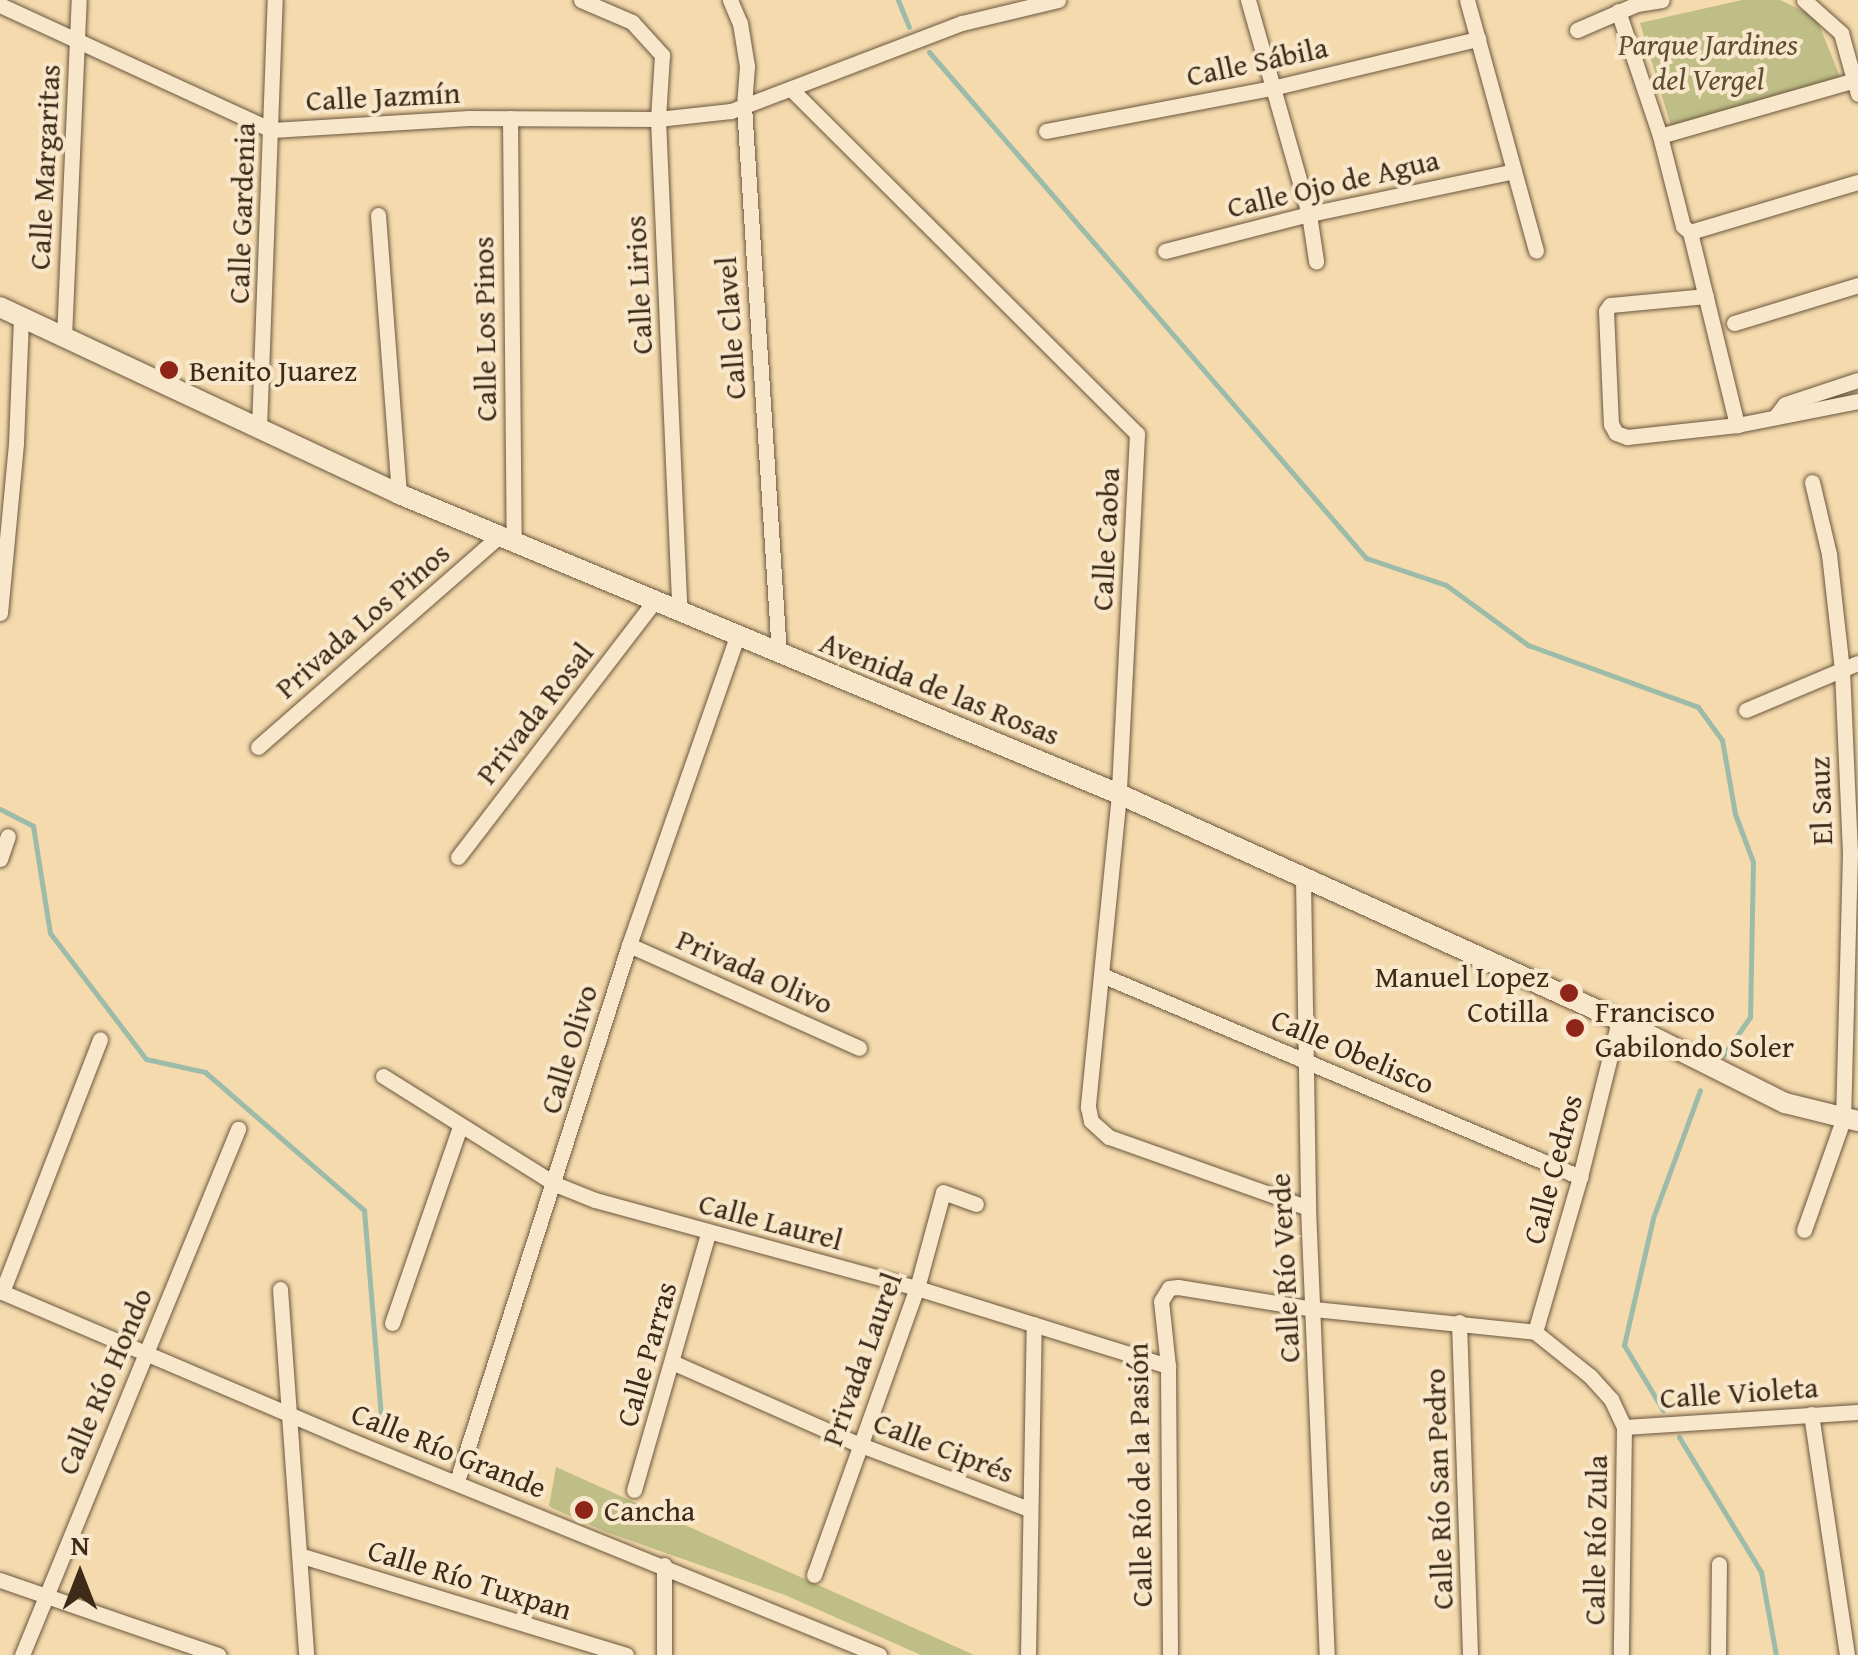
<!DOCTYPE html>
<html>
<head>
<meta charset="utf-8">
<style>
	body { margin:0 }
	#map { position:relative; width:1858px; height:1655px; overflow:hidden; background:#f4daad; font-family:"Gentium Book Plus",serif }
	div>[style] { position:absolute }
	.green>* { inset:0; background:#bfbe87 }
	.stream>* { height:5px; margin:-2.5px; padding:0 2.5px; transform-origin:2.5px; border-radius:2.5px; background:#9cbba9 }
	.roads { filter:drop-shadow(0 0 2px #6b563d) drop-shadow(0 0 2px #6b563d) }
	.minor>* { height:15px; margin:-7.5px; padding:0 7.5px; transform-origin:7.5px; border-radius:7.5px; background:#f8e7ca }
	.tertiary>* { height:20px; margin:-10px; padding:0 10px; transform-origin:10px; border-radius:10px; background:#f8e7ca }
	.dots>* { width:28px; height:28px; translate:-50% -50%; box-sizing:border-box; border:5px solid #f8e7ca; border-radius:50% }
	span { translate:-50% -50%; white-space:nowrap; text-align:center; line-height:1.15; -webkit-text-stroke:8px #f8e7ca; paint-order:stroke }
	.park-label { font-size:30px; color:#5e4f34; font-style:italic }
	.street-label { font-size:30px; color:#3d2a18 }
	.poi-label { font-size:30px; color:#3d2a18 }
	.left { translate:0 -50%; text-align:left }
	.right { translate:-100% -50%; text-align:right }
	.north { position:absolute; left:30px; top:1525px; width:100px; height:100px; -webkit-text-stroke:8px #f8e7ca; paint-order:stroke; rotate:0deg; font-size:28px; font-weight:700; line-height:40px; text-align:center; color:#3d2a18 }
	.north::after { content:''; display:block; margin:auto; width:35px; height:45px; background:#3d2a18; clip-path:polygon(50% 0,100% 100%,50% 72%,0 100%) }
</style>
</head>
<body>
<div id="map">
	<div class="green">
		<i style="clip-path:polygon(1742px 0,1780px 0,1816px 17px,1841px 79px,1671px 126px,1640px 23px)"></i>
		<i style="clip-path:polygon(556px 1467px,974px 1655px,921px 1655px,785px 1595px,606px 1532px,552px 1508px,549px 1506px)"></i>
	</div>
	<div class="stream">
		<i style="left:898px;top:0;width:29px;rotate:68deg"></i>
		<i style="left:929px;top:52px;width:669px;rotate:49.18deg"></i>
		<i style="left:1366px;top:558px;width:84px;rotate:18.6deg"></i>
		<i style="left:1446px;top:585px;width:102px;rotate:36.2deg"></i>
		<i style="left:1528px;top:645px;width:181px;rotate:20deg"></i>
		<i style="left:1698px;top:707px;width:41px;rotate:54deg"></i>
		<i style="left:1722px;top:740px;width:75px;rotate:80deg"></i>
		<i style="left:1735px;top:814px;width:51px;rotate:69.4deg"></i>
		<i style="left:1753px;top:862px;width:155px;rotate:91.1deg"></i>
		<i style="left:1750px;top:1017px;width:47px;rotate:124.7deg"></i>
		<i style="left:0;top:809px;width:37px;rotate:27deg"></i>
		<i style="left:33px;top:826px;width:108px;rotate:81deg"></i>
		<i style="left:50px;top:933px;width:158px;rotate:52.7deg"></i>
		<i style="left:146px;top:1059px;width:60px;rotate:12.4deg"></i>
		<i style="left:205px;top:1072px;width:211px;rotate:41deg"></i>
		<i style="left:364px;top:1210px;width:207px;rotate:85.3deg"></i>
		<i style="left:1663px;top:1410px;width:76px;rotate:-121deg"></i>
		<i style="left:1624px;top:1345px;width:130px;rotate:-77.1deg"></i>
		<i style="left:1653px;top:1218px;width:136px;rotate:-69.8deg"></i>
		<i style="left:1679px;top:1437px;width:158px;rotate:58.7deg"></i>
		<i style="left:1761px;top:1572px;width:84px;rotate:79.8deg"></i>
	</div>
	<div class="roads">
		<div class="minor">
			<i style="left:581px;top:0;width:56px;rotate:23.3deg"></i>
			<i style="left:632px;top:22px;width:45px;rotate:47.7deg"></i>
			<i style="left:662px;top:55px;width:64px;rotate:93.6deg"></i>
			<i style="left:658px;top:119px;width:494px;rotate:87.5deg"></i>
			<i style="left:730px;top:0;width:25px;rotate:67deg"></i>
			<i style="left:740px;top:23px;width:44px;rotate:80.8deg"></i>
			<i style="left:747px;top:66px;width:40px;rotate:94.3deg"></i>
			<i style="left:744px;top:106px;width:550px;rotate:86.35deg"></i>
			<i style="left:1248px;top:0;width:223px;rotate:74.1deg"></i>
			<i style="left:1309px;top:214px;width:48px;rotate:81.5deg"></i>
			<i style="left:1467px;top:0;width:260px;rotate:74.6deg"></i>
			<i style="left:1804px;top:0;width:50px;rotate:41.7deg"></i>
			<i style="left:1841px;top:33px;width:63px;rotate:74.4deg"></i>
			<i style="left:0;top:5px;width:299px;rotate:24.7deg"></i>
			<i style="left:272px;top:130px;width:197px;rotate:-3.5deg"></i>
			<i style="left:469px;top:118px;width:189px;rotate:0.3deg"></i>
			<i style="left:658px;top:119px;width:73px;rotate:-6.3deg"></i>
			<i style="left:731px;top:111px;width:247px;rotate:-20.9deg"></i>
			<i style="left:962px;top:23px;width:99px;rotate:-13.5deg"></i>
			<i style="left:1618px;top:11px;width:132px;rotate:71.4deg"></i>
			<i style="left:1660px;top:136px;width:93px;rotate:75.7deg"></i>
			<i style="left:1683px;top:226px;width:9px;rotate:41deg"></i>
			<i style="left:1690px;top:232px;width:199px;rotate:76.3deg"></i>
			<i style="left:1577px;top:30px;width:65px;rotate:-23.4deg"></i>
			<i style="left:1637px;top:4px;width:25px;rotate:-9deg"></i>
			<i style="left:792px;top:90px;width:487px;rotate:44.9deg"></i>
			<i style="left:1137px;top:434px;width:360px;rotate:92.9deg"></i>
			<i style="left:1119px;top:794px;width:315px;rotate:95.7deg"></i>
			<i style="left:1088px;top:1107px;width:14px;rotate:78deg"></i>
			<i style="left:1091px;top:1121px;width:24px;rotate:42deg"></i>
			<i style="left:1109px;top:1137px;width:211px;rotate:19.6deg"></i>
			<i style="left:510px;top:118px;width:422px;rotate:89.5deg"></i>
			<i style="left:1046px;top:131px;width:234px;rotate:-10.8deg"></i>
			<i style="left:1276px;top:87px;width:208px;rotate:-13.4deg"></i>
			<i style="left:1660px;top:136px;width:203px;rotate:-16deg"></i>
			<i style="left:378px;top:215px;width:280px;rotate:85.7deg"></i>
			<i style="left:1690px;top:232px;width:175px;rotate:-16.6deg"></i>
			<i style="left:1165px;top:251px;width:149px;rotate:-14.4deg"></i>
			<i style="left:1309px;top:214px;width:209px;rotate:-11.8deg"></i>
			<i style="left:1706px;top:296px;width:96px;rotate:174.6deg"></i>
			<i style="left:1610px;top:305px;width:7px;rotate:124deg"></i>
			<i style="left:1606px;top:311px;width:113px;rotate:87.5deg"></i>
			<i style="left:1611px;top:424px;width:10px;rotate:61deg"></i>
			<i style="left:1616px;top:433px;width:12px;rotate:20deg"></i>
			<i style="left:1627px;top:437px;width:111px;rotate:-6.2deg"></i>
			<i style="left:1737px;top:425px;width:123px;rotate:-11.2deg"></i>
			<i style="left:1734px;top:323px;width:130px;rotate:-17deg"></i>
			<i style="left:64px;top:337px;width:337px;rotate:-87.5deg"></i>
			<i style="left:1775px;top:417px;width:16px;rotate:-52deg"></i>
			<i style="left:1785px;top:404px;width:77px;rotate:-18.2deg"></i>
			<i style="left:259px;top:428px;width:428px;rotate:-87.9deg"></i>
			<i style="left:0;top:613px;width:171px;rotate:-84.6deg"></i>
			<i style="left:16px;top:443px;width:126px;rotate:-87.7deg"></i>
			<i style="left:1746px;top:710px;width:121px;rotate:-22.8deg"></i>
			<i style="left:258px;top:747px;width:323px;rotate:-41.2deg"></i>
			<i style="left:458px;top:857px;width:322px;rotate:-52.5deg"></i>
			<i style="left:0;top:859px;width:24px;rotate:-71deg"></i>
			<i style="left:1303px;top:879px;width:329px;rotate:89.1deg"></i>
			<i style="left:1308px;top:1208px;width:447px;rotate:87.6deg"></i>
			<i style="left:629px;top:945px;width:252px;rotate:24.1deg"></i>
			<i style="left:1104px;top:976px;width:517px;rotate:22.89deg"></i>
			<i style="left:383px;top:1076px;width:203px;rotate:32.1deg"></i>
			<i style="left:555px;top:1184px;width:43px;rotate:21.8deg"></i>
			<i style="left:595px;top:1200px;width:334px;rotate:15.3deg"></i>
			<i style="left:917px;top:1288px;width:263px;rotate:17.3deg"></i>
			<i style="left:1804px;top:1230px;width:117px;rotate:-70.5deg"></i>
			<i style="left:1843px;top:1120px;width:267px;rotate:-88.5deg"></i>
			<i style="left:1850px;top:853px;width:183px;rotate:-92.5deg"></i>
			<i style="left:1842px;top:670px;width:117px;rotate:-96.4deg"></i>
			<i style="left:1829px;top:554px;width:74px;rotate:-103.3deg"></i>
			<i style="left:280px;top:1289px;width:367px;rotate:85.9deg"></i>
			<i style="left:0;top:1291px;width:383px;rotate:23.1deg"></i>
			<i style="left:352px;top:1441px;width:569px;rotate:22.1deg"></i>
			<i style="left:2px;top:1292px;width:271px;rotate:-68.8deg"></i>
			<i style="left:1459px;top:1322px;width:333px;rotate:88.1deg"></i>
			<i style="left:392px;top:1323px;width:207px;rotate:-70.9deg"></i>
			<i style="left:1535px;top:1332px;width:161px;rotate:-73.8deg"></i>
			<i style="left:1580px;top:1177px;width:162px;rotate:-76deg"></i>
			<i style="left:674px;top:1363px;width:201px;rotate:23.8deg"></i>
			<i style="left:858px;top:1444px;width:183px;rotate:20.8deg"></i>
			<i style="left:1811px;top:1414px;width:244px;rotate:81.5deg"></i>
			<i style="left:1624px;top:1427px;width:234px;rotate:-3.7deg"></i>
			<i style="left:457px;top:1481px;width:563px;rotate:-72.21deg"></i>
			<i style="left:629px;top:945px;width:327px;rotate:-70.7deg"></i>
			<i style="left:634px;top:1490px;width:267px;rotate:-73.9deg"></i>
			<i style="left:299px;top:1555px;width:342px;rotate:17deg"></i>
			<i style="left:664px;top:1565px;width:90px;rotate:90deg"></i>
			<i style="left:814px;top:1575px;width:305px;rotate:-70.3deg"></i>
			<i style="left:917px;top:1288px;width:99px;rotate:-74.8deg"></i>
			<i style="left:943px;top:1192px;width:35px;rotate:20deg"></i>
			<i style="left:0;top:1580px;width:231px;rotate:19deg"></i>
			<i style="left:22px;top:1655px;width:569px;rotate:-67.67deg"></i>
			<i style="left:1028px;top:1655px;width:331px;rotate:-89deg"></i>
			<i style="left:1170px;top:1655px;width:289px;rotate:-90.4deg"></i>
			<i style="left:1168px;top:1366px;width:65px;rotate:-96.1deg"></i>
			<i style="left:1161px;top:1301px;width:15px;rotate:-58deg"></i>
			<i style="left:1169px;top:1288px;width:9px;rotate:-6deg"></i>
			<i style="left:1178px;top:1287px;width:138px;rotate:9.2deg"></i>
			<i style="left:1314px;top:1309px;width:222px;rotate:5.9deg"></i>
			<i style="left:1535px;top:1332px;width:70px;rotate:38.7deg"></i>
			<i style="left:1590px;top:1376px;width:31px;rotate:48deg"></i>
			<i style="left:1611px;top:1399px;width:31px;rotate:65deg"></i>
			<i style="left:1624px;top:1427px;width:228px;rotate:90.8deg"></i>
			<i style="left:1718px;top:1655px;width:91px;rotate:-89.4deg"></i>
		</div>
		<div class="tertiary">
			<i style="left:0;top:307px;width:441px;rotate:25.1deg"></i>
			<i style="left:399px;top:494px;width:780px;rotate:22.62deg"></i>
			<i style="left:1119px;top:794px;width:549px;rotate:24.32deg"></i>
			<i style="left:1619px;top:1020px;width:186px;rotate:26.6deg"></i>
			<i style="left:1785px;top:1103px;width:75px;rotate:13.9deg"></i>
		</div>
	</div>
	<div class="dots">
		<i style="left:169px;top:370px;background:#8f2418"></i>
		<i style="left:1569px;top:993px;background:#8f2418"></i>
		<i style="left:1575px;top:1028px;background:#8f2418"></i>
		<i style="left:584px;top:1510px;background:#8f2418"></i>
	</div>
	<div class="park-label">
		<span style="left:1708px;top:61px">Parque Jardines<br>del Vergel</span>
	</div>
	<div class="street-label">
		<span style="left:1257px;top:61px;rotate:-12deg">Calle Sábila</span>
		<span style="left:383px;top:96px;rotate:-3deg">Calle Jazmín</span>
		<span style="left:44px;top:167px;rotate:-87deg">Calle Margaritas</span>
		<span style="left:1333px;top:183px;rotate:-13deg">Calle Ojo de Agua</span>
		<span style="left:241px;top:213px;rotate:-88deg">Calle Gardenia</span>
		<span style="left:638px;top:285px;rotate:-93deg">Calle Lirios</span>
		<span style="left:730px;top:328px;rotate:-94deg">Calle Clavel</span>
		<span style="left:484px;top:329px;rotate:-91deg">Calle Los Pinos</span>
		<span style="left:1105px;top:539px;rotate:-87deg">Calle Caoba</span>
		<span style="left:362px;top:620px;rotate:-41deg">Privada Los Pinos</span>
		<span style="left:940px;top:688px;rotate:22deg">Avenida de las Rosas</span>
		<span style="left:534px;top:713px;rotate:-52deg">Privada Rosal</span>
		<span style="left:1820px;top:801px;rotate:-92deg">El Sauz</span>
		<span style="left:755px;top:971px;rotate:24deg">Privada Olivo</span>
		<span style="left:568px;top:1049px;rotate:-73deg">Calle Olivo</span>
		<span style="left:1353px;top:1051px;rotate:23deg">Calle Obelisco</span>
		<span style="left:1552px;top:1169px;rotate:-75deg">Calle Cedros</span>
		<span style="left:771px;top:1221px;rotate:15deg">Calle Laurel</span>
		<span style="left:1284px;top:1268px;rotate:-93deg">Calle Río Verde</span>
		<span style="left:646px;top:1354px;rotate:-74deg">Calle Parras</span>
		<span style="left:861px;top:1359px;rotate:-70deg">Privada Laurel</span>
		<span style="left:104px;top:1381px;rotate:-67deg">Calle Río Hondo</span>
		<span style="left:1739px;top:1392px;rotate:-4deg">Calle Violeta</span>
		<span style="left:944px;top:1447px;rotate:21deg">Calle Ciprés</span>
		<span style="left:449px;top:1450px;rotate:22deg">Calle Río Grande</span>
		<span style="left:1139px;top:1475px;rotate:-91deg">Calle Río de la Pasión</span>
		<span style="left:1438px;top:1489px;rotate:-92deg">Calle Río San Pedro</span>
		<span style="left:1595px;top:1540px;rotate:-89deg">Calle Río Zula</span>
		<span style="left:470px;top:1579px;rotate:17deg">Calle Río Tuxpan</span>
	</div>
	<div class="poi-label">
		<span class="left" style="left:189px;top:370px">Benito Juarez</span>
		<span class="right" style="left:1549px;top:993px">Manuel Lopez<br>Cotilla</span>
		<span class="left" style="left:1595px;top:1028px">Francisco<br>Gabilondo Soler</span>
		<span class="left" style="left:604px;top:1510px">Cancha</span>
	</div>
	<div class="north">N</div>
</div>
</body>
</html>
